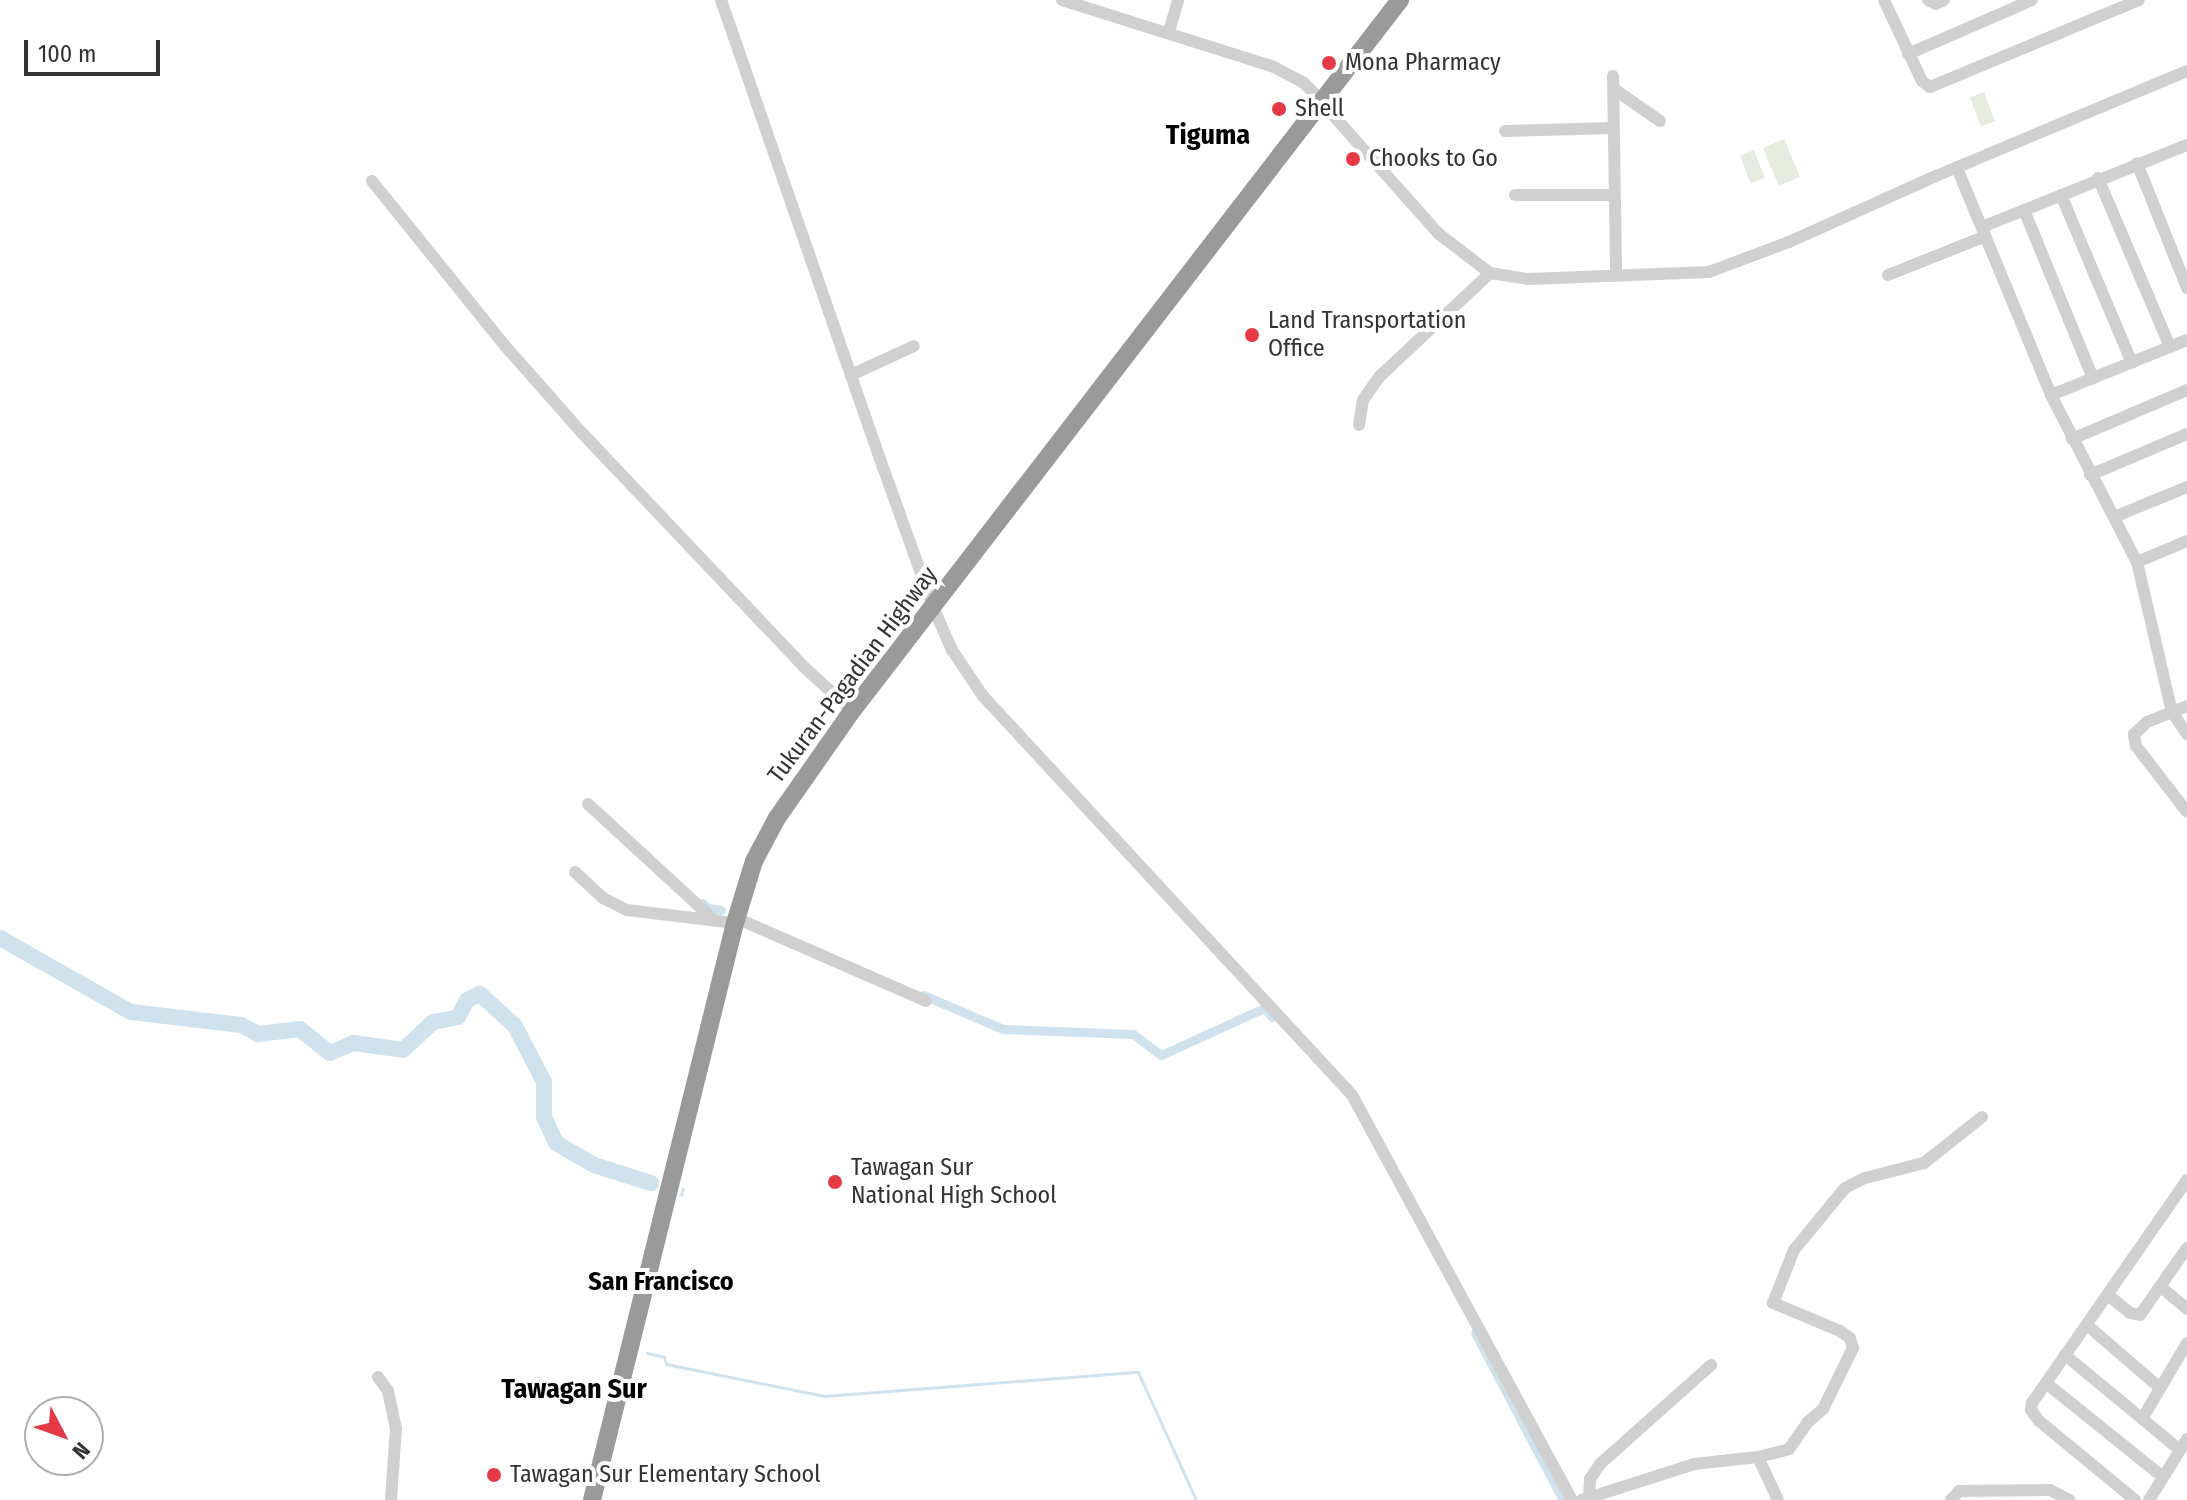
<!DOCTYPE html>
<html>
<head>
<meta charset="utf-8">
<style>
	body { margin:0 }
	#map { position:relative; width:2187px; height:1500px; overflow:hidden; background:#fff; font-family:"Fira Sans Condensed",sans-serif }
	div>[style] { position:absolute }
	.green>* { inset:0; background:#e6ecdf; transform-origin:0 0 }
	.stream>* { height:3px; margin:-1.5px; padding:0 1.5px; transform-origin:1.5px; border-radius:1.5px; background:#cfe2ee }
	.canal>* { height:9px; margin:-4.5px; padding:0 4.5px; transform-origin:4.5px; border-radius:4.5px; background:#cfe2ee }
	.river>* { height:16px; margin:-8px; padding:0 8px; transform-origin:8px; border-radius:8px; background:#cfe2ee }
	.minor>* { height:12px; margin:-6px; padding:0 6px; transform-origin:6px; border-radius:6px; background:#d0d0d0 }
	.highway>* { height:18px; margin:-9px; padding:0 9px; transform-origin:9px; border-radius:9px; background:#9a9a9a }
	.dots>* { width:22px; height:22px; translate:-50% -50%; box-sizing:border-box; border:4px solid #fff; border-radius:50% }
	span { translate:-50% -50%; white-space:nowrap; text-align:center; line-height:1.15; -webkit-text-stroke:8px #fff; paint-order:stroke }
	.poi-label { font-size:24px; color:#333 }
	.left { translate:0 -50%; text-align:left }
	.street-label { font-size:24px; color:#333 }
	.neighbourhood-label { font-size:26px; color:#000; font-weight:700 }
	.quarter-label { font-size:28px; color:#000; font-weight:700 }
	.north { position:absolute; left:24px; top:1396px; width:80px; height:80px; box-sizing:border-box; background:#fff; border:2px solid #adadad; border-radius:50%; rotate:131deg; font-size:22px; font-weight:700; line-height:32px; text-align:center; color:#333 }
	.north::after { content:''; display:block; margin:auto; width:28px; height:36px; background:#e63946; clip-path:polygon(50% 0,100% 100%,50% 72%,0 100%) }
	.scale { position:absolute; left:24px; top:40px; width:136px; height:36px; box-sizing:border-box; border:4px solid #333; border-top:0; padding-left:10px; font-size:24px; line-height:28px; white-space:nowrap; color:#333; -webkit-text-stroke:6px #fff; paint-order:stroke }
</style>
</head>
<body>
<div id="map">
	<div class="green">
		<i style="left:1984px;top:92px;width:31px;height:15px;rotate:69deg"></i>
		<i style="left:1784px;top:139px;width:41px;height:23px;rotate:67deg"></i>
		<i style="left:1754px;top:150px;width:30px;height:15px;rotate:69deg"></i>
	</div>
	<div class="stream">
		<i style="left:681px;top:1195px;width:7px;rotate:-74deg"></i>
		<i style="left:647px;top:1353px;width:17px;rotate:13deg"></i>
		<i style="left:664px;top:1357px;width:7px;rotate:74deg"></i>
		<i style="left:666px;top:1364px;width:161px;rotate:11.4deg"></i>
		<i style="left:824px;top:1396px;width:315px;rotate:-4.4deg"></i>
		<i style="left:1138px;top:1372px;width:141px;rotate:65.6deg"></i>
	</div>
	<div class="canal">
		<i style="left:702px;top:903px;width:8px;rotate:40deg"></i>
		<i style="left:708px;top:908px;width:13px;rotate:9deg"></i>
		<i style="left:923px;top:995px;width:87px;rotate:23deg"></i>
		<i style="left:1003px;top:1029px;width:130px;rotate:2.2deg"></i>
		<i style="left:1133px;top:1034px;width:35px;rotate:37deg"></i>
		<i style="left:1161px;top:1055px;width:113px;rotate:-24.5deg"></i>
		<i style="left:1264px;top:1008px;width:12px;rotate:48deg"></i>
		<i style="left:1475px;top:1333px;width:189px;rotate:62.2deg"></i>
	</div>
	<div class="river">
		<i style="left:0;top:938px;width:150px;rotate:29.5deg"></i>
		<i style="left:131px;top:1012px;width:111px;rotate:6.7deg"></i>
		<i style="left:241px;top:1025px;width:19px;rotate:28deg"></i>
		<i style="left:258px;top:1034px;width:42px;rotate:-6.8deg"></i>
		<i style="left:300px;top:1029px;width:38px;rotate:39deg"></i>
		<i style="left:330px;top:1053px;width:26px;rotate:-23deg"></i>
		<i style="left:354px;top:1043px;width:49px;rotate:8.1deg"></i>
		<i style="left:403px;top:1050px;width:41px;rotate:-43deg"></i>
		<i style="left:433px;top:1022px;width:25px;rotate:-11deg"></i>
		<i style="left:458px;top:1017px;width:19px;rotate:-62deg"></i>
		<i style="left:467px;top:1000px;width:14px;rotate:-25deg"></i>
		<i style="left:480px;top:994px;width:47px;rotate:42.4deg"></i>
		<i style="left:515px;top:1026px;width:63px;rotate:62.6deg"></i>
		<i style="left:544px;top:1082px;width:35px;rotate:90deg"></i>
		<i style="left:544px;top:1117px;width:29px;rotate:65deg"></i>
		<i style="left:556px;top:1143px;width:44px;rotate:30.1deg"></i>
		<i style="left:594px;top:1165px;width:60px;rotate:17.5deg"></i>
	</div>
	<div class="minor">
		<i style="left:721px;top:0;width:497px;rotate:70.9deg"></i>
		<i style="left:884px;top:470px;width:145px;rotate:70.3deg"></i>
		<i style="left:933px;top:607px;width:47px;rotate:66.2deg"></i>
		<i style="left:952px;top:650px;width:55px;rotate:56deg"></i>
		<i style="left:983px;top:696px;width:543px;rotate:47.24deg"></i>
		<i style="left:1352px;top:1095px;width:461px;rotate:61.5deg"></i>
		<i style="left:1062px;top:0;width:222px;rotate:17.5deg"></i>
		<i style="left:1274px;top:67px;width:34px;rotate:28deg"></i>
		<i style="left:1304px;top:83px;width:32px;rotate:46deg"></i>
		<i style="left:1884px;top:0;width:89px;rotate:64.9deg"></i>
		<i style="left:1922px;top:81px;width:10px;rotate:37deg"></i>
		<i style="left:1930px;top:87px;width:226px;rotate:-22.6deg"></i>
		<i style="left:1928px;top:0;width:9px;rotate:27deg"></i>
		<i style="left:1936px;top:4px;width:9px;rotate:-27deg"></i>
		<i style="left:1169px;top:32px;width:33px;rotate:-74deg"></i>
		<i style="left:1908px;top:54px;width:135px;rotate:-23.5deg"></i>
		<i style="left:1613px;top:76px;width:198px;rotate:89.1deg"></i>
		<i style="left:1614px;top:89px;width:56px;rotate:34.8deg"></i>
		<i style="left:1332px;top:114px;width:161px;rotate:48.3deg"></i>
		<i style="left:1439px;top:234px;width:64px;rotate:37.4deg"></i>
		<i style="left:1490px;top:273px;width:39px;rotate:9deg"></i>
		<i style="left:1529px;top:279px;width:180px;rotate:-2.2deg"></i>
		<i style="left:1709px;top:272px;width:85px;rotate:-20.6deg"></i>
		<i style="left:1789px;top:242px;width:161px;rotate:-24.2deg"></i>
		<i style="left:1936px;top:176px;width:272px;rotate:-22.7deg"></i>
		<i style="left:1505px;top:131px;width:108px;rotate:-1.6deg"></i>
		<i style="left:2137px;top:163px;width:135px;rotate:68.2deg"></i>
		<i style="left:1957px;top:168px;width:246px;rotate:67.5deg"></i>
		<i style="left:2051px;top:395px;width:188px;rotate:62.8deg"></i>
		<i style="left:2137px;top:562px;width:154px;rotate:76.9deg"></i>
		<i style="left:2172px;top:712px;width:27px;rotate:56deg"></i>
		<i style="left:2098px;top:178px;width:184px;rotate:66.9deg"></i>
		<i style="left:372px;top:181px;width:213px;rotate:51.1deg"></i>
		<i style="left:506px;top:347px;width:116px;rotate:48.5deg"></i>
		<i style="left:583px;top:434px;width:321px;rotate:46.5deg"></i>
		<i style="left:804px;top:667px;width:65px;rotate:42.5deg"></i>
		<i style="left:1515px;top:195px;width:99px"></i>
		<i style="left:2061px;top:195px;width:182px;rotate:67.1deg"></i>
		<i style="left:2024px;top:210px;width:182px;rotate:67.7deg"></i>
		<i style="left:1982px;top:227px;width:221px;rotate:-21.8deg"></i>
		<i style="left:1888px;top:275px;width:105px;rotate:-21.7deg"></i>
		<i style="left:851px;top:375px;width:69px;rotate:-24.7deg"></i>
		<i style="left:2051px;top:395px;width:147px;rotate:-22deg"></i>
		<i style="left:1359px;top:425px;width:25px;rotate:-81deg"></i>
		<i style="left:1363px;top:400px;width:28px;rotate:-55deg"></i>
		<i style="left:1379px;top:377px;width:152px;rotate:-43.1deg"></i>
		<i style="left:2072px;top:439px;width:125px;rotate:-23.1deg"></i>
		<i style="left:2090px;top:475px;width:105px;rotate:-22.9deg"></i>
		<i style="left:2114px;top:517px;width:79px;rotate:-22.3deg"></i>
		<i style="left:2137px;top:562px;width:54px;rotate:-22.8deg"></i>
		<i style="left:2187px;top:706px;width:43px;rotate:158.2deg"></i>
		<i style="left:2147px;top:722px;width:18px;rotate:137deg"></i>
		<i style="left:2134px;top:734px;width:12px;rotate:81deg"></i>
		<i style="left:2136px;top:746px;width:83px;rotate:52.3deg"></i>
		<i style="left:588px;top:804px;width:170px;rotate:42.6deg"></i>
		<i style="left:575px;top:872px;width:38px;rotate:43deg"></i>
		<i style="left:603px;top:898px;width:27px;rotate:27deg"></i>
		<i style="left:627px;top:910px;width:109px;rotate:6.9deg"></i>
		<i style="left:736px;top:918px;width:207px;rotate:23.6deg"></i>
		<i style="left:2161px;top:1287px;width:34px;rotate:40deg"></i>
		<i style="left:2108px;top:1295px;width:28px;rotate:39deg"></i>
		<i style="left:2130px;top:1313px;width:10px;rotate:11deg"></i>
		<i style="left:2140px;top:1315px;width:82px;rotate:-55deg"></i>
		<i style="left:2087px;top:1325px;width:96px;rotate:40.8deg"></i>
		<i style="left:2065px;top:1355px;width:149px;rotate:39.6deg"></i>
		<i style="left:378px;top:1377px;width:17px;rotate:54deg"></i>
		<i style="left:388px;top:1391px;width:38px;rotate:78deg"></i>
		<i style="left:396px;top:1428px;width:72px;rotate:94deg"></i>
		<i style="left:2046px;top:1383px;width:150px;rotate:38.8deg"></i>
		<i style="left:2142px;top:1419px;width:88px;rotate:-59.4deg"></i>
		<i style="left:1758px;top:1457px;width:47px;rotate:65.1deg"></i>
		<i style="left:1589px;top:1498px;width:19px;rotate:-87deg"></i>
		<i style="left:1590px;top:1479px;width:18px;rotate:-56deg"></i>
		<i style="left:1600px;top:1464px;width:149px;rotate:-41.7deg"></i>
		<i style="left:1582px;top:1500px;width:118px;rotate:-17.8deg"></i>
		<i style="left:1694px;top:1464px;width:64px;rotate:-6.2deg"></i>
		<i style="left:1758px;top:1457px;width:32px;rotate:-14deg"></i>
		<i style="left:1789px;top:1449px;width:33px;rotate:-55deg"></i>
		<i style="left:1808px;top:1422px;width:20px;rotate:-41deg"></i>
		<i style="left:1823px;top:1409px;width:68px;rotate:-63.8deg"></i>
		<i style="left:1853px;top:1348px;width:10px;rotate:-107deg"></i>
		<i style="left:1850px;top:1338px;width:12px;rotate:-145deg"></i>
		<i style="left:1840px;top:1331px;width:73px;rotate:-157.3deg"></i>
		<i style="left:1773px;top:1303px;width:57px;rotate:-68.4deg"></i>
		<i style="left:1794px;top:1250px;width:80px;rotate:-50.6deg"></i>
		<i style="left:1845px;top:1188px;width:22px;rotate:-27deg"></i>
		<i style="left:1865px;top:1178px;width:61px;rotate:-14.3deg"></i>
		<i style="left:1924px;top:1163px;width:74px;rotate:-38.4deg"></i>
		<i style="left:1951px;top:1500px;width:12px;rotate:-48deg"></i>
		<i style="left:1959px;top:1491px;width:91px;rotate:-0.6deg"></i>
		<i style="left:2050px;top:1490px;width:22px;rotate:27deg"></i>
		<i style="left:2135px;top:1500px;width:124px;rotate:-140.5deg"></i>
		<i style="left:2039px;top:1421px;width:14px;rotate:-126deg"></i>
		<i style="left:2031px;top:1410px;width:7px;rotate:-82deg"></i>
		<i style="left:2032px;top:1403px;width:272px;rotate:-55.2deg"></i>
		<i style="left:2149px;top:1500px;width:72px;rotate:-58.1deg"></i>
	</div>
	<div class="highway">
		<i style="left:592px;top:1500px;width:594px;rotate:-76.08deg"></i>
		<i style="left:735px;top:923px;width:65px;rotate:-73deg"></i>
		<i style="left:754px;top:861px;width:49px;rotate:-61.9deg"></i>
		<i style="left:777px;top:818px;width:131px;rotate:-55deg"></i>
		<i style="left:852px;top:711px;width:898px;rotate:-52.38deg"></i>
	</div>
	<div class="dots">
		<i style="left:1329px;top:63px;background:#e63946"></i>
		<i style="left:1279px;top:109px;background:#e63946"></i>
		<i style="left:1353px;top:159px;background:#e63946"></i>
		<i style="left:1252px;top:335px;background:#e63946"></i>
		<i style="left:835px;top:1182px;background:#e63946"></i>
		<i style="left:494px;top:1475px;background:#e63946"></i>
	</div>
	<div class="poi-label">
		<span class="left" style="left:1345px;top:63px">Mona Pharmacy</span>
		<span class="left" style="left:1295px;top:109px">Shell</span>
		<span class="left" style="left:1369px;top:159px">Chooks to Go</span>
		<span class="left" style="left:1268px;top:335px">Land Transportation<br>Office</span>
		<span class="left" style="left:851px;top:1182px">Tawagan Sur<br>National High School</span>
		<span class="left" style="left:510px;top:1475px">Tawagan Sur Elementary School</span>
	</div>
	<div class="street-label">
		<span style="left:853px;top:675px;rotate:-53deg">Tukuran-Pagadian Highway</span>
	</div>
	<div class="neighbourhood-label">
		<span style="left:661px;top:1282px">San Francisco</span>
	</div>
	<div class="quarter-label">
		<span style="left:1208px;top:135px">Tiguma</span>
		<span style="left:574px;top:1389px">Tawagan Sur</span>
	</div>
	<div class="north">N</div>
	<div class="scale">100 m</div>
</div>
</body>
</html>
